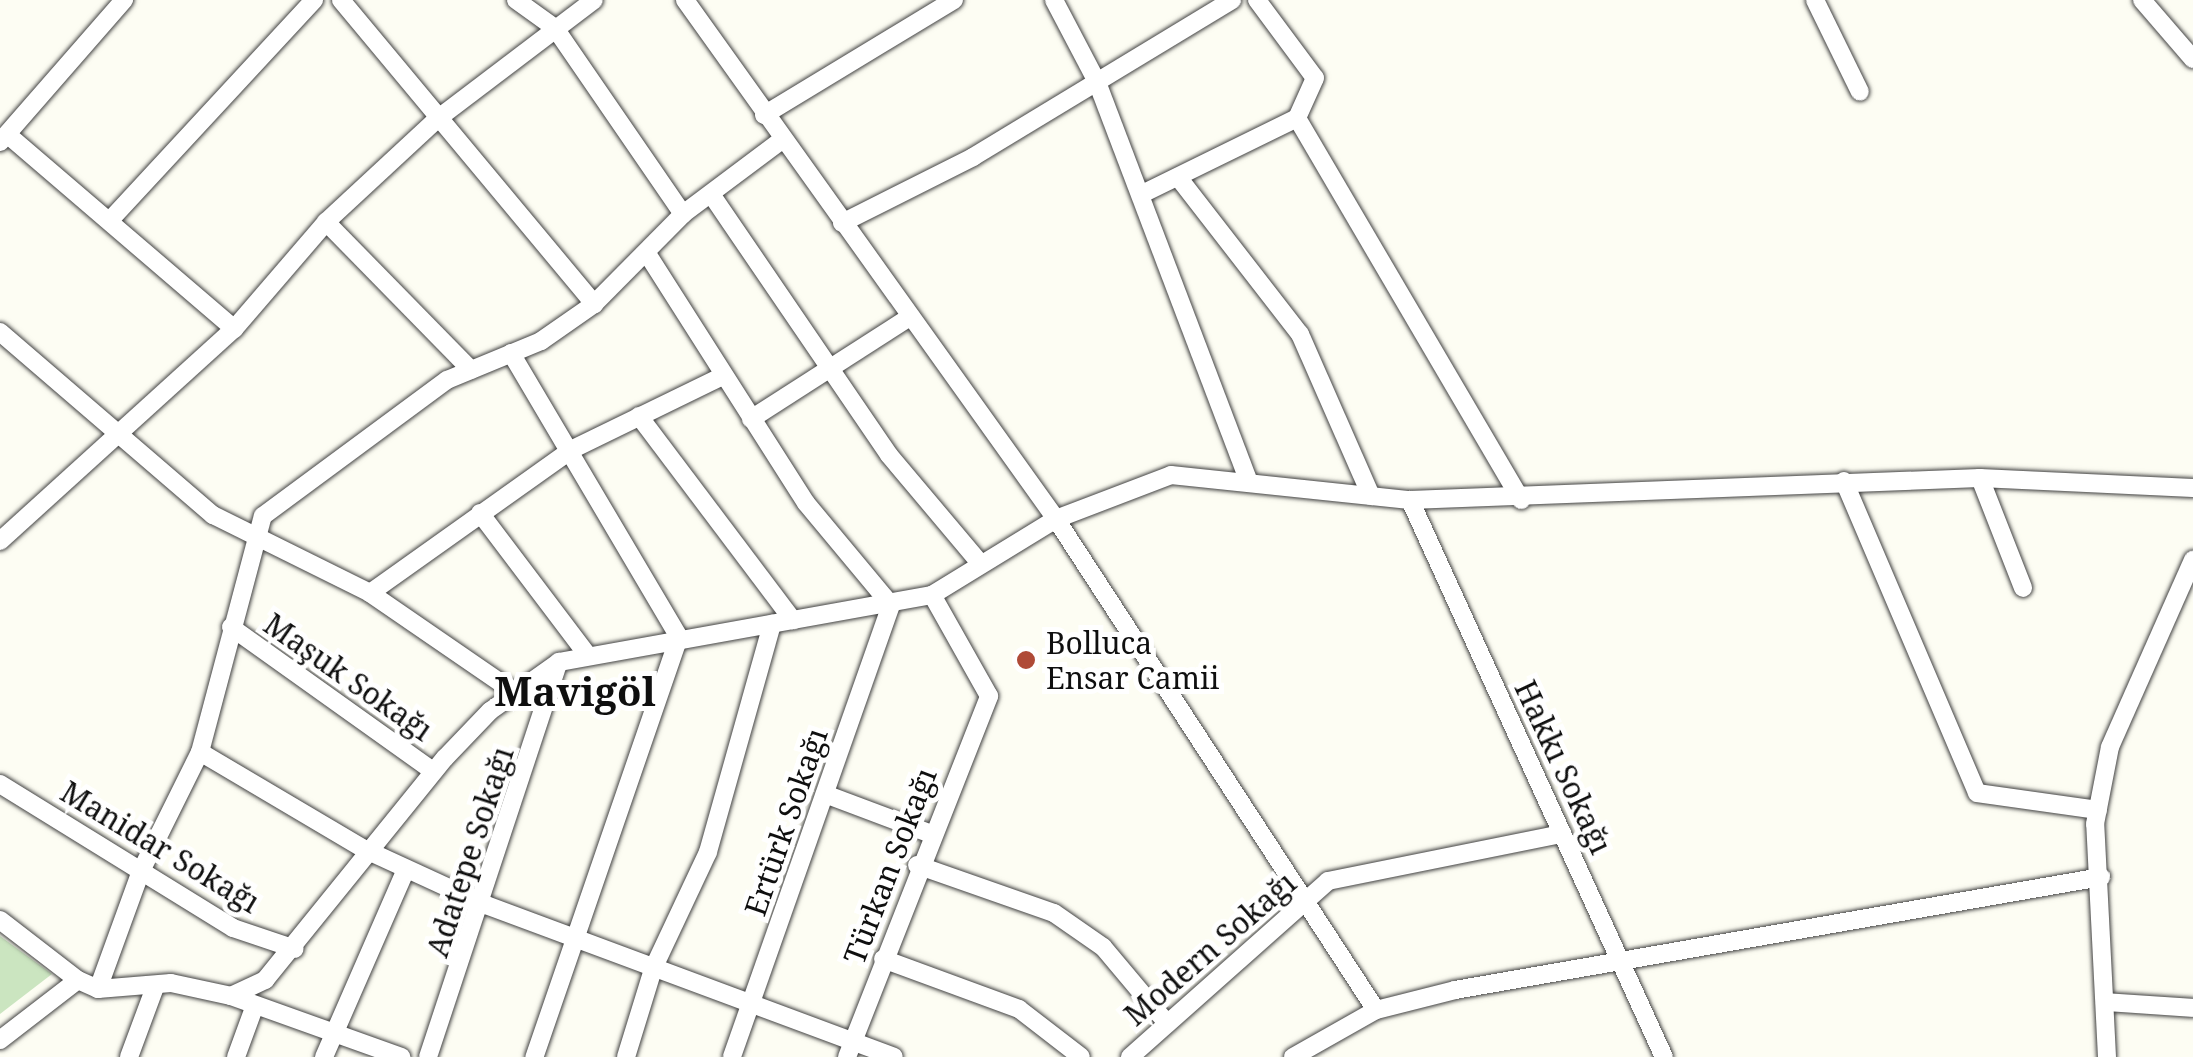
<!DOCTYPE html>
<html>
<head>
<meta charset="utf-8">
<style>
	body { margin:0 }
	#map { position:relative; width:2193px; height:1057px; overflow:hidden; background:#fdfdf3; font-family:"Noto Serif",serif }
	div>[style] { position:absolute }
	.green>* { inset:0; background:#cbe5c0 }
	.roads { filter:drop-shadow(0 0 2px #424242) drop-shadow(0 0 2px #424242) }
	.minor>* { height:18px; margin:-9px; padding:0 9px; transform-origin:9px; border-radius:9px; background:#fff }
	.dots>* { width:28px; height:28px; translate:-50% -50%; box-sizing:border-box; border:5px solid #fff; border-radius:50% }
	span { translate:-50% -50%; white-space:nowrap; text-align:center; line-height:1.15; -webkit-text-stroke:10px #fff; paint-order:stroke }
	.poi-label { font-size:30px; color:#0f0f0f }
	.left { translate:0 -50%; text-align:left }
	.street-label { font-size:30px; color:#0f0f0f }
	.district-label { font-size:40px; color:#0f0f0f; font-weight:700 }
</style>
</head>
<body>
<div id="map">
	<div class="green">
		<i style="clip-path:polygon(0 936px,52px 974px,0 1014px)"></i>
	</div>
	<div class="roads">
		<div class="minor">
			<i style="left:341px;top:0;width:396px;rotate:50.2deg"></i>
			<i style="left:516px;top:0;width:48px;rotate:35.7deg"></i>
			<i style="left:555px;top:28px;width:226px;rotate:55.5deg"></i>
			<i style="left:685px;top:0;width:638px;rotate:54.44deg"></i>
			<i style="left:1056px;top:519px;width:586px;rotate:56.91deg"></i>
			<i style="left:1054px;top:0;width:93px;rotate:62.3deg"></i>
			<i style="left:1097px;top:82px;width:423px;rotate:69.2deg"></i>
			<i style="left:1257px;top:0;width:97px;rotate:53.4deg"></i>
			<i style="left:1315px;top:78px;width:44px;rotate:114.2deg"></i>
			<i style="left:1297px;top:118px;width:443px;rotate:59.6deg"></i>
			<i style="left:1815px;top:0;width:102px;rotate:63.9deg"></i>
			<i style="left:2142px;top:0;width:78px;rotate:49.2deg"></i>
			<i style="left:764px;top:115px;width:222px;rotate:-31.2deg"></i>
			<i style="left:8px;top:135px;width:298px;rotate:40.6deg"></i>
			<i style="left:0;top:142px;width:189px;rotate:-48.9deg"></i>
			<i style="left:1178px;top:177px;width:199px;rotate:52.2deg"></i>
			<i style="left:1300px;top:334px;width:177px;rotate:66.3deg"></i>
			<i style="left:711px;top:194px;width:316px;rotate:55.7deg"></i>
			<i style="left:889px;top:455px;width:141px;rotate:49.9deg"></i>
			<i style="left:1142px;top:194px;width:173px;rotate:-26.1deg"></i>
			<i style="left:113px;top:217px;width:296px;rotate:-47.2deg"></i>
			<i style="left:326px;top:222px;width:207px;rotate:45.6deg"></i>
			<i style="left:842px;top:223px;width:147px;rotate:-26.7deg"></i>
			<i style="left:973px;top:157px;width:303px;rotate:-31.2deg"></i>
			<i style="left:648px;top:255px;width:294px;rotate:57.5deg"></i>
			<i style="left:806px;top:503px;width:133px;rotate:50.2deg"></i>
			<i style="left:891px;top:605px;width:479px;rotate:109.4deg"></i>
			<i style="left:0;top:332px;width:281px;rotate:40.7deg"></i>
			<i style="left:213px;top:515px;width:175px;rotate:26.4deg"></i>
			<i style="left:370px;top:593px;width:175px;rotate:34.5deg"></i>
			<i style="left:511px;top:353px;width:330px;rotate:59.4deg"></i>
			<i style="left:679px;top:637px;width:444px;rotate:109deg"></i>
			<i style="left:639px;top:416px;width:256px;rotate:53deg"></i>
			<i style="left:751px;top:419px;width:189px;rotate:-32.7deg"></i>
			<i style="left:1980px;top:478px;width:118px;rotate:68.6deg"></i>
			<i style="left:1844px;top:481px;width:339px;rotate:66.9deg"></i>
			<i style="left:1977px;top:793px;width:122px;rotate:8deg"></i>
			<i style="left:1410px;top:500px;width:612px;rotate:65.49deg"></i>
			<i style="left:480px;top:513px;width:179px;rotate:52.9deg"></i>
			<i style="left:0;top:541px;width:316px;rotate:-42.2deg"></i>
			<i style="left:234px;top:329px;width:141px;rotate:-49.3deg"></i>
			<i style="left:326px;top:222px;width:150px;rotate:-42.8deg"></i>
			<i style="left:436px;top:120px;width:198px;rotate:-37.2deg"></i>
			<i style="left:370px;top:593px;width:247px;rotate:-35.4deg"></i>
			<i style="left:571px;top:450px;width:169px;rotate:-26deg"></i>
			<i style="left:231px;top:627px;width:248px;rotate:35.5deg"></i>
			<i style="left:200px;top:752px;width:191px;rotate:30.6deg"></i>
			<i style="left:364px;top:849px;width:134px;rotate:24.7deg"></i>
			<i style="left:486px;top:905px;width:435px;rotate:20.4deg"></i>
			<i style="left:0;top:784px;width:274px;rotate:31.7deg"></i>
			<i style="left:233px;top:928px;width:65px;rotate:18.7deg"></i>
			<i style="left:825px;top:794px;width:111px;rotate:20.6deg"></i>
			<i style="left:917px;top:865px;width:145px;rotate:19.3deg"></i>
			<i style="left:1054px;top:913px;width:60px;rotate:34.8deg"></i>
			<i style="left:1103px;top:947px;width:97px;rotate:50deg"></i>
			<i style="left:0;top:920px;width:98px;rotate:37.6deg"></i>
			<i style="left:883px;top:959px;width:145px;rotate:20.2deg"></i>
			<i style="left:1019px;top:1009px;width:78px;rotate:37.7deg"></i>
			<i style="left:98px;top:989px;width:126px;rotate:-70deg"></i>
			<i style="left:141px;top:871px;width:133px;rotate:-63.6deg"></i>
			<i style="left:200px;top:752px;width:244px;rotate:-75.1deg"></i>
			<i style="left:263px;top:516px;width:229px;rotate:-36.5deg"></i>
			<i style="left:447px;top:380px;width:102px;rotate:-22.5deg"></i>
			<i style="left:541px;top:341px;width:65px;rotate:-34.9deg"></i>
			<i style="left:594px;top:304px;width:127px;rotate:-45.3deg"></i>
			<i style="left:683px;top:214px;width:124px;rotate:-36.8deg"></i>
			<i style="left:231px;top:996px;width:181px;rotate:19.7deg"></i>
			<i style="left:2105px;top:1002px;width:88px;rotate:3.9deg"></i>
			<i style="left:0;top:1040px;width:98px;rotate:-37.6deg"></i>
			<i style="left:78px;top:980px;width:22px;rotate:24deg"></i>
			<i style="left:98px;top:989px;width:73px;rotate:-4.7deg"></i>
			<i style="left:171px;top:983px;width:61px;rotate:12.2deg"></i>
			<i style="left:231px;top:996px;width:38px;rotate:-25deg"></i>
			<i style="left:265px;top:980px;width:286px;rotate:-51deg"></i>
			<i style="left:445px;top:758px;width:65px;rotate:-46.2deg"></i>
			<i style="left:490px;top:711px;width:85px;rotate:-35.4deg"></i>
			<i style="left:559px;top:662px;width:379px;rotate:-10.2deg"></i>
			<i style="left:932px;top:595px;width:145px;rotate:-31.5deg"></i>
			<i style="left:1056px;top:519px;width:123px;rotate:-20.9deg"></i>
			<i style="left:1171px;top:475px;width:240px;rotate:6deg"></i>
			<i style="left:1410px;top:500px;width:570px;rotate:-2.21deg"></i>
			<i style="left:1980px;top:478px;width:213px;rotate:2.7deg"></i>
			<i style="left:129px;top:1057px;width:75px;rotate:-69.6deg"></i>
			<i style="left:236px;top:1057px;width:55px;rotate:-69.9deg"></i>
			<i style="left:324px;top:1057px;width:205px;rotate:-66.4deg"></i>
			<i style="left:428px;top:1057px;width:416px;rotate:-71.7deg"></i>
			<i style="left:626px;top:1057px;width:92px;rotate:-72.9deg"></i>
			<i style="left:653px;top:969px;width:129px;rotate:-64.8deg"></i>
			<i style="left:708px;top:852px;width:237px;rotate:-74.3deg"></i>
			<i style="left:847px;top:1057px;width:388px;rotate:-68.5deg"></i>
			<i style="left:989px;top:696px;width:116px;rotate:-119.4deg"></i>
			<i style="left:1130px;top:1057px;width:265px;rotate:-41.6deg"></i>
			<i style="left:1328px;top:881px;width:239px;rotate:-11.4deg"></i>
			<i style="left:1293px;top:1057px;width:95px;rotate:-29.5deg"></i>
			<i style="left:1376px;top:1010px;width:81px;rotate:-14.2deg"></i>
			<i style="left:1455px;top:990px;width:656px;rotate:-9.92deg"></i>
			<i style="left:2107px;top:1057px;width:233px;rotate:-92.9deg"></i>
			<i style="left:2095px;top:824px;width:78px;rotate:-79deg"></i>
			<i style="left:2110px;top:747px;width:205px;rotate:-66.1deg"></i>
		</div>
	</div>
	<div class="dots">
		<i style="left:1026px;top:660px;background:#af4a37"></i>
	</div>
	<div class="poi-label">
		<span class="left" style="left:1046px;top:660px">Bolluca<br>Ensar Camii</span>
	</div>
	<div class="street-label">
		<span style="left:348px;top:677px;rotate:35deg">Maşuk Sokağı</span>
		<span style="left:1563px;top:767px;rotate:65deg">Hakkı Sokağı</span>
		<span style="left:786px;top:822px;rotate:-71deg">Ertürk Sokağı</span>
		<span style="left:160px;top:847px;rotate:31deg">Manidar Sokağı</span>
		<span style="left:470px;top:852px;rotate:-72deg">Adatepe Sokağı</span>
		<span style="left:890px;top:866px;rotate:-69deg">Türkan Sokağı</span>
		<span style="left:1210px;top:949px;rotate:-41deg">Modern Sokağı</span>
	</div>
	<div class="district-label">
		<span style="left:575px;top:691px">Mavigöl</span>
	</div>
</div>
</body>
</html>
